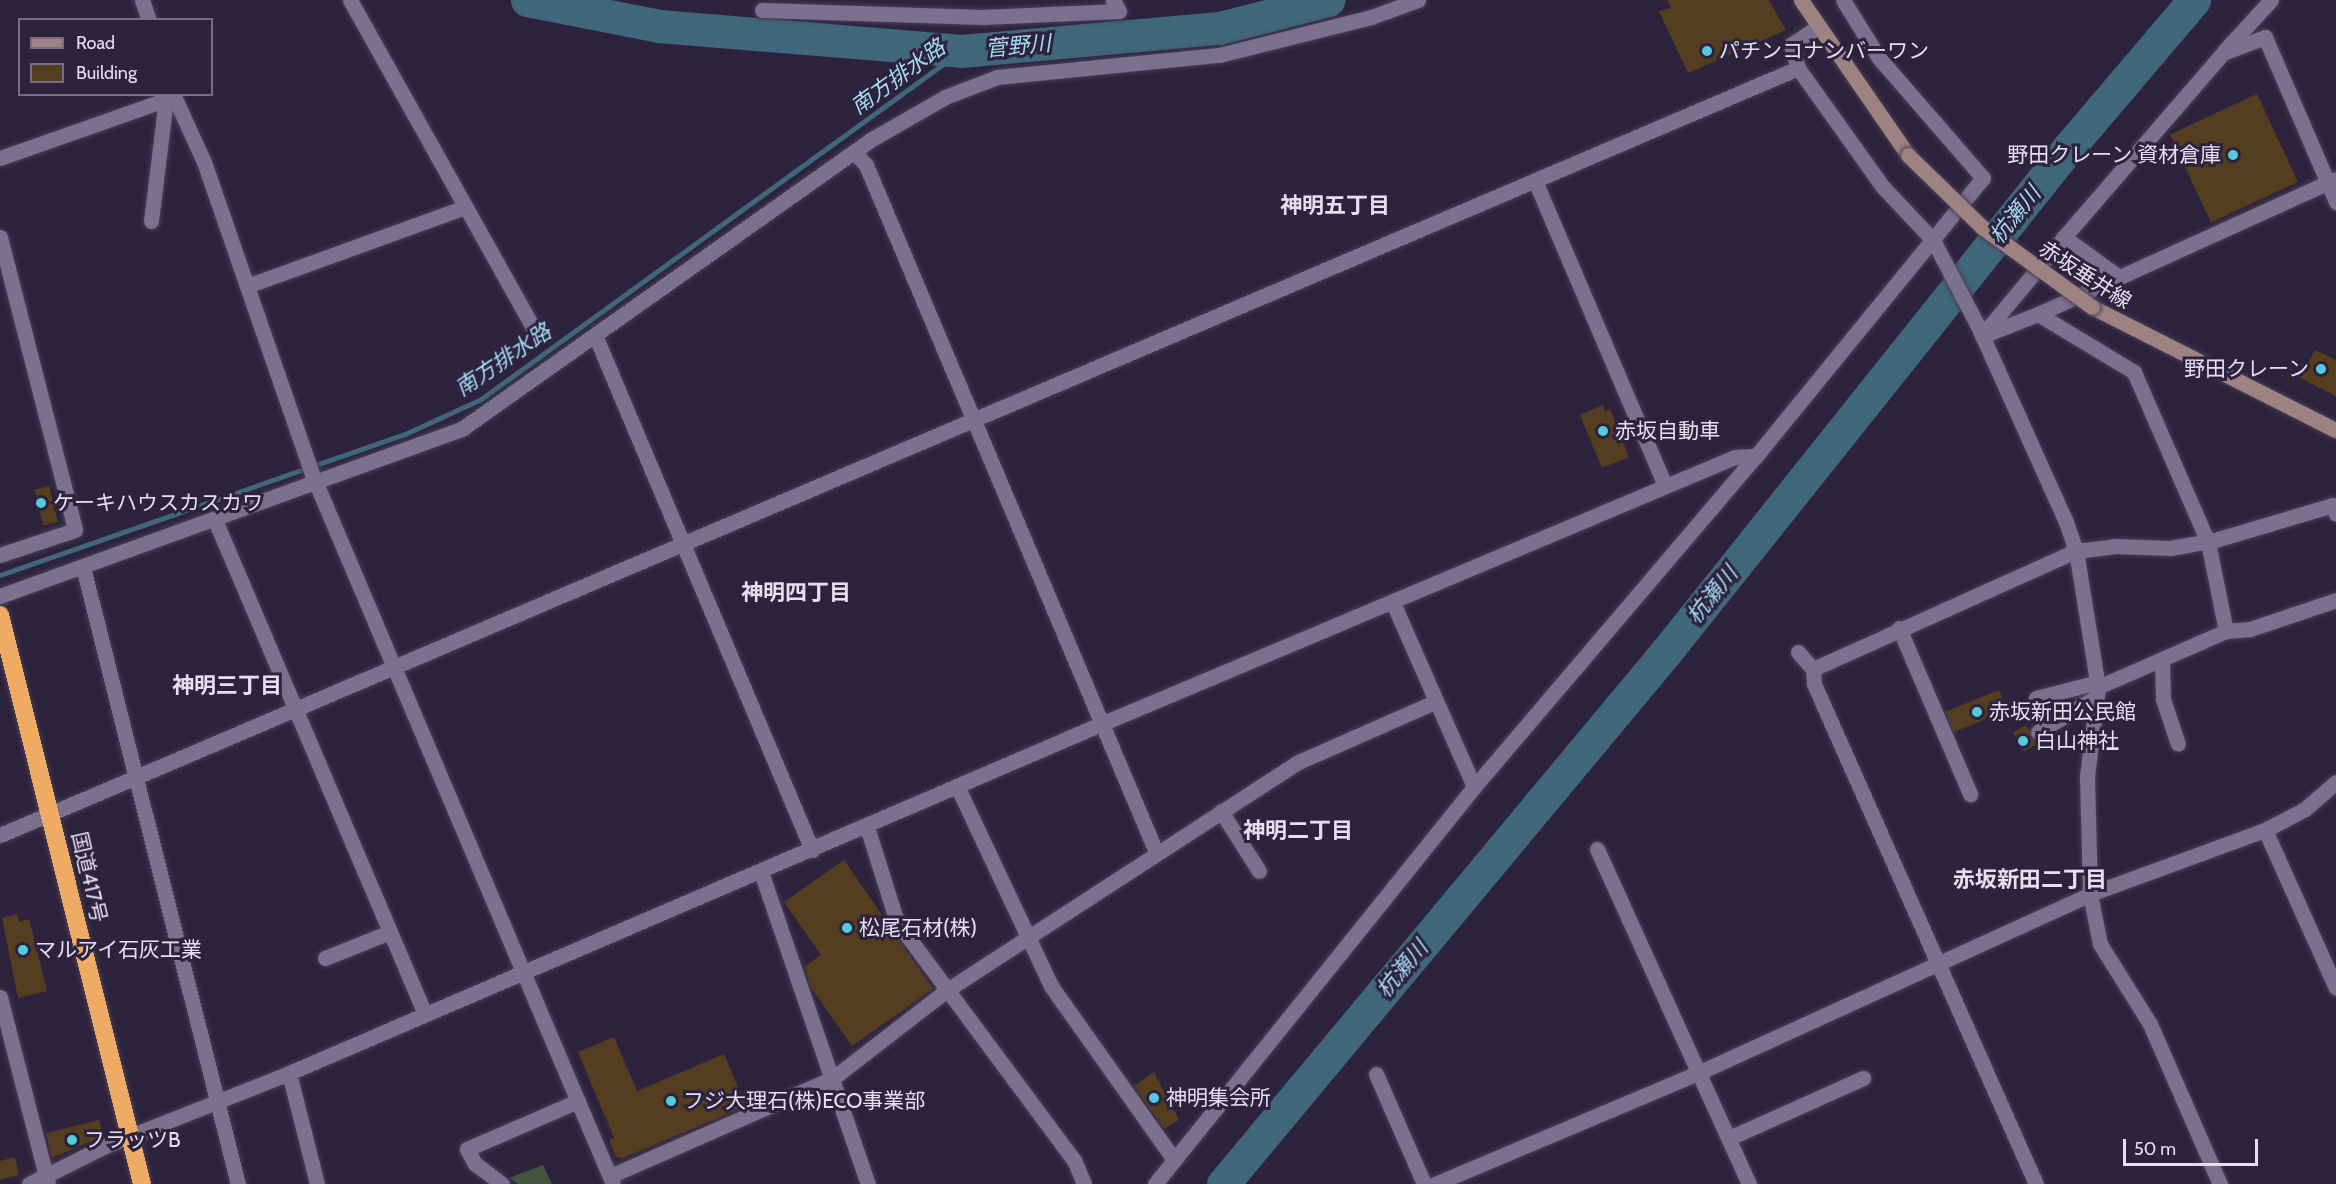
<!DOCTYPE html>
<html>
<head>
<meta charset="utf-8">
<style>
	body { margin:0 }
	#map { position:relative; width:2336px; height:1184px; overflow:hidden; background:#2d233d; font-family:Cabin,"Noto Sans JP",sans-serif }
	div>[style] { position:absolute }
	.green>* { inset:0; background:#445440 }
	.stream>* { height:5px; margin:-2.5px; padding:0 2.5px; transform-origin:2.5px; border-radius:2.5px; background:#40677b }
	.river>* { height:33px; margin:-16.5px; padding:0 16.5px; transform-origin:16.5px; border-radius:16.5px; background:#40677b }
	.building>* { inset:0; background:#553e20; transform-origin:0 0 }
	.roads { filter:drop-shadow(0 0 2px #483f54) drop-shadow(0 0 2px #483f54) }
	.street>* { height:15px; margin:-7.5px; padding:0 7.5px; transform-origin:7.5px; border-radius:7.5px; background:#7b708e }
	.secondary>* { height:15px; margin:-7.5px; padding:0 7.5px; transform-origin:7.5px; border-radius:7.5px; background:#9e8281 }
	.highway>* { height:18px; margin:-9px; padding:0 9px; transform-origin:9px; border-radius:9px; background:#efab64 }
	.bridges { filter:drop-shadow(0 0 2px #483f54) drop-shadow(0 0 2px #483f54) }
	.secondary-bridge>* { height:15px; margin:-7.5px; padding:0 7.5px; transform-origin:7.5px; border-radius:7.5px; background:#9e8281 }
	.dots>* { width:16px; height:16px; translate:-50% -50%; box-sizing:border-box; border:3px solid #2d233d; border-radius:50% }
	span { translate:-50% -50%; white-space:nowrap; text-align:center; line-height:1.15; -webkit-text-stroke:6px #2d233d; paint-order:stroke }
	.poi-label { font-size:21px; color:#e5dff0 }
	.left { translate:0 -50%; text-align:left }
	.right { translate:-100% -50%; text-align:right }
	.street-label { font-size:21px; color:#e5dff0 }
	.water-label { font-size:22px; color:#a5dbf8; font-style:italic }
	.neighbourhood-label { font-size:22px; color:#e5dff0; font-weight:700 }
	.legend { position:absolute; left:18px; top:18px; width:195px; height:78px; box-sizing:border-box; background:#2d233d; border:2px solid #776e85; margin:0; padding:8px 10px; list-style:none; font-size:18px; color:#e5dff0 }
	.legend li { display:flex; align-items:center; gap:12px; height:30px }
	.legend b { width:30px; border:2px solid #776e85 }
	.scale { position:absolute; left:2123px; top:1139px; width:135px; height:27px; box-sizing:border-box; border:3px solid #e5dff0; border-top:0; padding-left:8px; font-size:18px; line-height:21px; white-space:nowrap; color:#e5dff0; -webkit-text-stroke:4px #2d233d; paint-order:stroke }
</style>
</head>
<body>
<div id="map">
	<div class="green">
		<i style="clip-path:polygon(543px 1165px,552px 1184px,518px 1184px,509px 1178px)"></i>
	</div>
	<div class="stream">
		<i style="left:0;top:575px;width:429px;rotate:-19.2deg"></i>
		<i style="left:405px;top:434px;width:84px;rotate:-24.7deg"></i>
		<i style="left:481px;top:399px;width:593px;rotate:-35.94deg"></i>
	</div>
	<div class="river">
		<i style="left:527px;top:0;width:135px;rotate:11.1deg"></i>
		<i style="left:659px;top:26px;width:303px;rotate:4.7deg"></i>
		<i style="left:961px;top:51px;width:260px;rotate:-5.1deg"></i>
		<i style="left:1220px;top:28px;width:112px;rotate:-14.5deg"></i>
		<i style="left:1223px;top:1184px;width:692px;rotate:-50.22deg"></i>
		<i style="left:1666px;top:652px;width:646px;rotate:-51.41deg"></i>
		<i style="left:2069px;top:147px;width:193px;rotate:-49.6deg"></i>
	</div>
	<div class="building">
		<i style="clip-path:polygon(1667px 0,1769px 0,1786px 30px,1688px 73px,1659px 11px,1671px 8px)"></i>
		<i style="left:2257px;top:94px;width:97px;height:96px;rotate:65deg"></i>
		<i style="clip-path:polygon(2315px 350px,2336px 360px,2336px 396px,2300px 378px)"></i>
		<i style="clip-path:polygon(1603px 405px,1605px 411px,1610px 409px,1629px 457px,1602px 468px,1580px 415px)"></i>
		<i style="left:49px;top:486px;width:37px;height:15px;rotate:76deg"></i>
		<i style="left:1999px;top:690px;width:22px;height:58px;rotate:68deg"></i>
		<i style="left:2026px;top:725px;width:22px;height:15px;rotate:60deg"></i>
		<i style="clip-path:polygon(844px 860px,933px 989px,852px 1046px,810px 986px,805px 966px,821px 955px,784px 902px)"></i>
		<i style="clip-path:polygon(17px 914px,19px 922px,29px 919px,47px 991px,18px 998px,2px 918px)"></i>
		<i style="clip-path:polygon(614px 1037px,637px 1091px,724px 1054px,746px 1106px,623px 1158px,616px 1157px,609px 1140px,614px 1138px,578px 1052px)"></i>
		<i style="clip-path:polygon(1154px 1072px,1179px 1120px,1164px 1129px,1134px 1086px)"></i>
		<i style="clip-path:polygon(99px 1120px,104px 1136px,52px 1158px,46px 1133px)"></i>
		<i style="clip-path:polygon(15px 1157px,19px 1175px,0 1180px,0 1161px)"></i>
	</div>
	<div class="roads">
		<div class="street">
			<i style="left:142px;top:0;width:21px;rotate:71deg"></i>
			<i style="left:350px;top:0;width:379px;rotate:60.8deg"></i>
			<i style="left:762px;top:10px;width:221px;rotate:1.8deg"></i>
			<i style="left:983px;top:17px;width:136px;rotate:-2.5deg"></i>
			<i style="left:1119px;top:11px;width:13px;rotate:-119deg"></i>
			<i style="left:1816px;top:28px;width:30px;rotate:146deg"></i>
			<i style="left:1791px;top:45px;width:24px;rotate:73deg"></i>
			<i style="left:1798px;top:68px;width:146px;rotate:54.5deg"></i>
			<i style="left:1883px;top:187px;width:73px;rotate:46.7deg"></i>
			<i style="left:1933px;top:240px;width:95px;rotate:62.4deg"></i>
			<i style="left:1977px;top:324px;width:217px;rotate:65.8deg"></i>
			<i style="left:2066px;top:522px;width:31px;rotate:71deg"></i>
			<i style="left:2076px;top:551px;width:138px;rotate:80.8deg"></i>
			<i style="left:2098px;top:687px;width:91px;rotate:97deg"></i>
			<i style="left:2087px;top:777px;width:117px;rotate:88.5deg"></i>
			<i style="left:2090px;top:894px;width:51px;rotate:78.7deg"></i>
			<i style="left:2100px;top:944px;width:94px;rotate:58deg"></i>
			<i style="left:2150px;top:1024px;width:175px;rotate:66.4deg"></i>
			<i style="left:2225px;top:50px;width:68px;rotate:-47.4deg"></i>
			<i style="left:173px;top:94px;width:75px;rotate:65.5deg"></i>
			<i style="left:204px;top:162px;width:332px;rotate:70.9deg"></i>
			<i style="left:313px;top:476px;width:769px;rotate:67.04deg"></i>
			<i style="left:854px;top:152px;width:18px;rotate:47deg"></i>
			<i style="left:866px;top:165px;width:746px;rotate:67.11deg"></i>
			<i style="left:0;top:158px;width:183px;rotate:-19.4deg"></i>
			<i style="left:1536px;top:183px;width:329px;rotate:66.9deg"></i>
			<i style="left:151px;top:221px;width:123px;rotate:-83deg"></i>
			<i style="left:0;top:237px;width:302px;rotate:75.6deg"></i>
			<i style="left:75px;top:530px;width:79px;rotate:161.6deg"></i>
			<i style="left:2064px;top:237px;width:243px;rotate:-49.2deg"></i>
			<i style="left:2223px;top:53px;width:45px;rotate:-20.9deg"></i>
			<i style="left:2265px;top:37px;width:180px;rotate:66.7deg"></i>
			<i style="left:247px;top:286px;width:232px;rotate:-19.9deg"></i>
			<i style="left:2038px;top:314px;width:327px;rotate:-24.4deg"></i>
			<i style="left:1984px;top:333px;width:125px;rotate:-50.2deg"></i>
			<i style="left:2064px;top:237px;width:68px;rotate:36deg"></i>
			<i style="left:595px;top:335px;width:559px;rotate:67.15deg"></i>
			<i style="left:1982px;top:336px;width:60px;rotate:-21.4deg"></i>
			<i style="left:2038px;top:314px;width:112px;rotate:31.1deg"></i>
			<i style="left:2134px;top:372px;width:185px;rotate:66.5deg"></i>
			<i style="left:2208px;top:542px;width:91px;rotate:78.6deg"></i>
			<i style="left:2226px;top:631px;width:24px;rotate:-5deg"></i>
			<i style="left:2250px;top:629px;width:91px;rotate:-18.6deg"></i>
			<i style="left:215px;top:520px;width:537px;rotate:66.97deg"></i>
			<i style="left:83px;top:567px;width:636px;rotate:75.9deg"></i>
			<i style="left:0;top:596px;width:493px;rotate:-19.9deg"></i>
			<i style="left:463px;top:428px;width:501px;rotate:-35.25deg"></i>
			<i style="left:872px;top:139px;width:84px;rotate:-29.9deg"></i>
			<i style="left:945px;top:97px;width:56px;rotate:-21deg"></i>
			<i style="left:997px;top:77px;width:223px;rotate:-5.7deg"></i>
			<i style="left:1219px;top:55px;width:157px;rotate:-14deg"></i>
			<i style="left:1371px;top:17px;width:50px;rotate:-19.9deg"></i>
			<i style="left:1393px;top:603px;width:201px;rotate:66.2deg"></i>
			<i style="left:1899px;top:628px;width:181px;rotate:66.8deg"></i>
			<i style="left:1798px;top:652px;width:23px;rotate:49deg"></i>
			<i style="left:1813px;top:669px;width:15px;rotate:86deg"></i>
			<i style="left:1814px;top:684px;width:547px;rotate:66.06deg"></i>
			<i style="left:2162px;top:659px;width:40px;rotate:88.6deg"></i>
			<i style="left:2163px;top:699px;width:47px;rotate:71.6deg"></i>
			<i style="left:1813px;top:669px;width:288px;rotate:-24.2deg"></i>
			<i style="left:2076px;top:551px;width:38px;rotate:-7deg"></i>
			<i style="left:2114px;top:546px;width:57px;rotate:2deg"></i>
			<i style="left:2171px;top:548px;width:45px;rotate:-10.3deg"></i>
			<i style="left:2215px;top:540px;width:123px;rotate:-16.5deg"></i>
			<i style="left:2333px;top:505px;width:9px;rotate:72deg"></i>
			<i style="left:2098px;top:687px;width:140px;rotate:-23.6deg"></i>
			<i style="left:2036px;top:698px;width:64px;rotate:-14.5deg"></i>
			<i style="left:2038px;top:732px;width:68px;rotate:-31.1deg"></i>
			<i style="left:958px;top:788px;width:219px;rotate:64.8deg"></i>
			<i style="left:1051px;top:986px;width:213px;rotate:54.7deg"></i>
			<i style="left:1221px;top:811px;width:71px;rotate:57.7deg"></i>
			<i style="left:867px;top:827px;width:100px;rotate:72.5deg"></i>
			<i style="left:897px;top:922px;width:297px;rotate:53.4deg"></i>
			<i style="left:1074px;top:1160px;width:26px;rotate:67deg"></i>
			<i style="left:2265px;top:830px;width:173px;rotate:65.8deg"></i>
			<i style="left:0;top:835px;width:1955px;rotate:-23.1deg"></i>
			<i style="left:1597px;top:849px;width:368px;rotate:65.6deg"></i>
			<i style="left:761px;top:872px;width:330px;rotate:71.1deg"></i>
			<i style="left:325px;top:958px;width:70px;rotate:-21.8deg"></i>
			<i style="left:0;top:997px;width:193px;rotate:75.6deg"></i>
			<i style="left:289px;top:1073px;width:114px;rotate:75.8deg"></i>
			<i style="left:1376px;top:1074px;width:120px;rotate:66.4deg"></i>
			<i style="left:1729px;top:1138px;width:147px;rotate:-24.1deg"></i>
			<i style="left:610px;top:1176px;width:244px;rotate:-23.7deg"></i>
			<i style="left:833px;top:1078px;width:144px;rotate:-37.7deg"></i>
			<i style="left:947px;top:990px;width:416px;rotate:-33deg"></i>
			<i style="left:1296px;top:763px;width:151px;rotate:-23.8deg"></i>
			<i style="left:29px;top:1184px;width:85px;rotate:-26.6deg"></i>
			<i style="left:105px;top:1146px;width:198px;rotate:-21.6deg"></i>
			<i style="left:289px;top:1073px;width:884px;rotate:-23.26deg"></i>
			<i style="left:1101px;top:724px;width:688px;rotate:-22.84deg"></i>
			<i style="left:1735px;top:457px;width:21px;rotate:-3deg"></i>
			<i style="left:502px;top:1184px;width:34px;rotate:-143deg"></i>
			<i style="left:475px;top:1164px;width:17px;rotate:-118deg"></i>
			<i style="left:467px;top:1149px;width:121px;rotate:-23.4deg"></i>
			<i style="left:1155px;top:1184px;width:509px;rotate:-51.22deg"></i>
			<i style="left:1474px;top:787px;width:435px;rotate:-49.6deg"></i>
			<i style="left:1756px;top:456px;width:359px;rotate:-50.8deg"></i>
			<i style="left:1983px;top:178px;width:159px;rotate:-130.9deg"></i>
			<i style="left:1879px;top:58px;width:68px;rotate:-121.8deg"></i>
			<i style="left:1435px;top:1184px;width:288px;rotate:-22.9deg"></i>
			<i style="left:1700px;top:1072px;width:429px;rotate:-24.5deg"></i>
			<i style="left:2090px;top:894px;width:186px;rotate:-20.1deg"></i>
			<i style="left:2265px;top:830px;width:45px;rotate:-27.7deg"></i>
			<i style="left:2305px;top:809px;width:41px;rotate:-41.1deg"></i>
		</div>
		<div class="secondary">
			<i style="left:1801px;top:0;width:188px;rotate:55.4deg"></i>
			<i style="left:2092px;top:307px;width:273px;rotate:26.8deg"></i>
		</div>
		<div class="highway">
			<i style="left:0;top:615px;width:586px;rotate:75.99deg"></i>
		</div>
	</div>
	<div class="bridges">
		<div class="secondary-bridge">
			<i style="left:1908px;top:155px;width:103px;rotate:44.2deg"></i>
			<i style="left:1982px;top:227px;width:136px;rotate:36deg"></i>
		</div>
	</div>
	<div class="dots">
		<i style="left:1707px;top:51px;background:#53cbda"></i>
		<i style="left:2233px;top:155px;background:#53cbda"></i>
		<i style="left:2321px;top:369px;background:#53cbda"></i>
		<i style="left:1603px;top:431px;background:#53cbda"></i>
		<i style="left:41px;top:503px;background:#53cbda"></i>
		<i style="left:1977px;top:712px;background:#53cbda"></i>
		<i style="left:2023px;top:741px;background:#53cbda"></i>
		<i style="left:847px;top:928px;background:#53cbda"></i>
		<i style="left:23px;top:950px;background:#53cbda"></i>
		<i style="left:1154px;top:1098px;background:#53cbda"></i>
		<i style="left:671px;top:1101px;background:#53cbda"></i>
		<i style="left:72px;top:1140px;background:#53cbda"></i>
	</div>
	<div class="poi-label">
		<span class="left" style="left:1719px;top:51px">パチンコナンバーワン</span>
		<span class="right" style="left:2221px;top:155px">野田クレーン 資材倉庫</span>
		<span class="right" style="left:2309px;top:369px">野田クレーン</span>
		<span class="left" style="left:1615px;top:431px">赤坂自動車</span>
		<span class="left" style="left:53px;top:503px">ケーキハウスカスカワ</span>
		<span class="left" style="left:1989px;top:712px">赤坂新田公民館</span>
		<span class="left" style="left:2035px;top:741px">白山神社</span>
		<span class="left" style="left:859px;top:928px">松尾石材(株)</span>
		<span class="left" style="left:35px;top:950px">マルアイ石灰工業</span>
		<span class="left" style="left:1166px;top:1098px">神明集会所</span>
		<span class="left" style="left:683px;top:1101px">フジ大理石(株)ECO事業部</span>
		<span class="left" style="left:84px;top:1140px">フラッツB</span>
	</div>
	<div class="street-label">
		<span style="left:2085px;top:275px;rotate:33deg">赤坂垂井線</span>
		<span style="left:89px;top:877px;rotate:77deg">国道417号</span>
	</div>
	<div class="water-label">
		<span style="left:1018px;top:46px;rotate:-5deg">菅野川</span>
		<span style="left:898px;top:77px;rotate:-36deg">南方排水路</span>
		<span style="left:2015px;top:215px;rotate:-51deg">杭瀬川</span>
		<span style="left:503px;top:360px;rotate:-34deg">南方排水路</span>
		<span style="left:1712px;top:595px;rotate:-51deg">杭瀬川</span>
		<span style="left:1402px;top:969px;rotate:-50deg">杭瀬川</span>
	</div>
	<div class="neighbourhood-label">
		<span style="left:1335px;top:206px">神明五丁目</span>
		<span style="left:796px;top:593px">神明四丁目</span>
		<span style="left:227px;top:686px">神明三丁目</span>
		<span style="left:1298px;top:831px">神明二丁目</span>
		<span style="left:2030px;top:880px">赤坂新田二丁目</span>
	</div>
	<ul class="legend">
	<li><b style="height:8px;background:#9e8281"></b>Road</li>
	<li><b style="height:16px;background:#553e20"></b>Building</li>
	</ul>
	<div class="scale">50 m</div>
</div>
</body>
</html>
